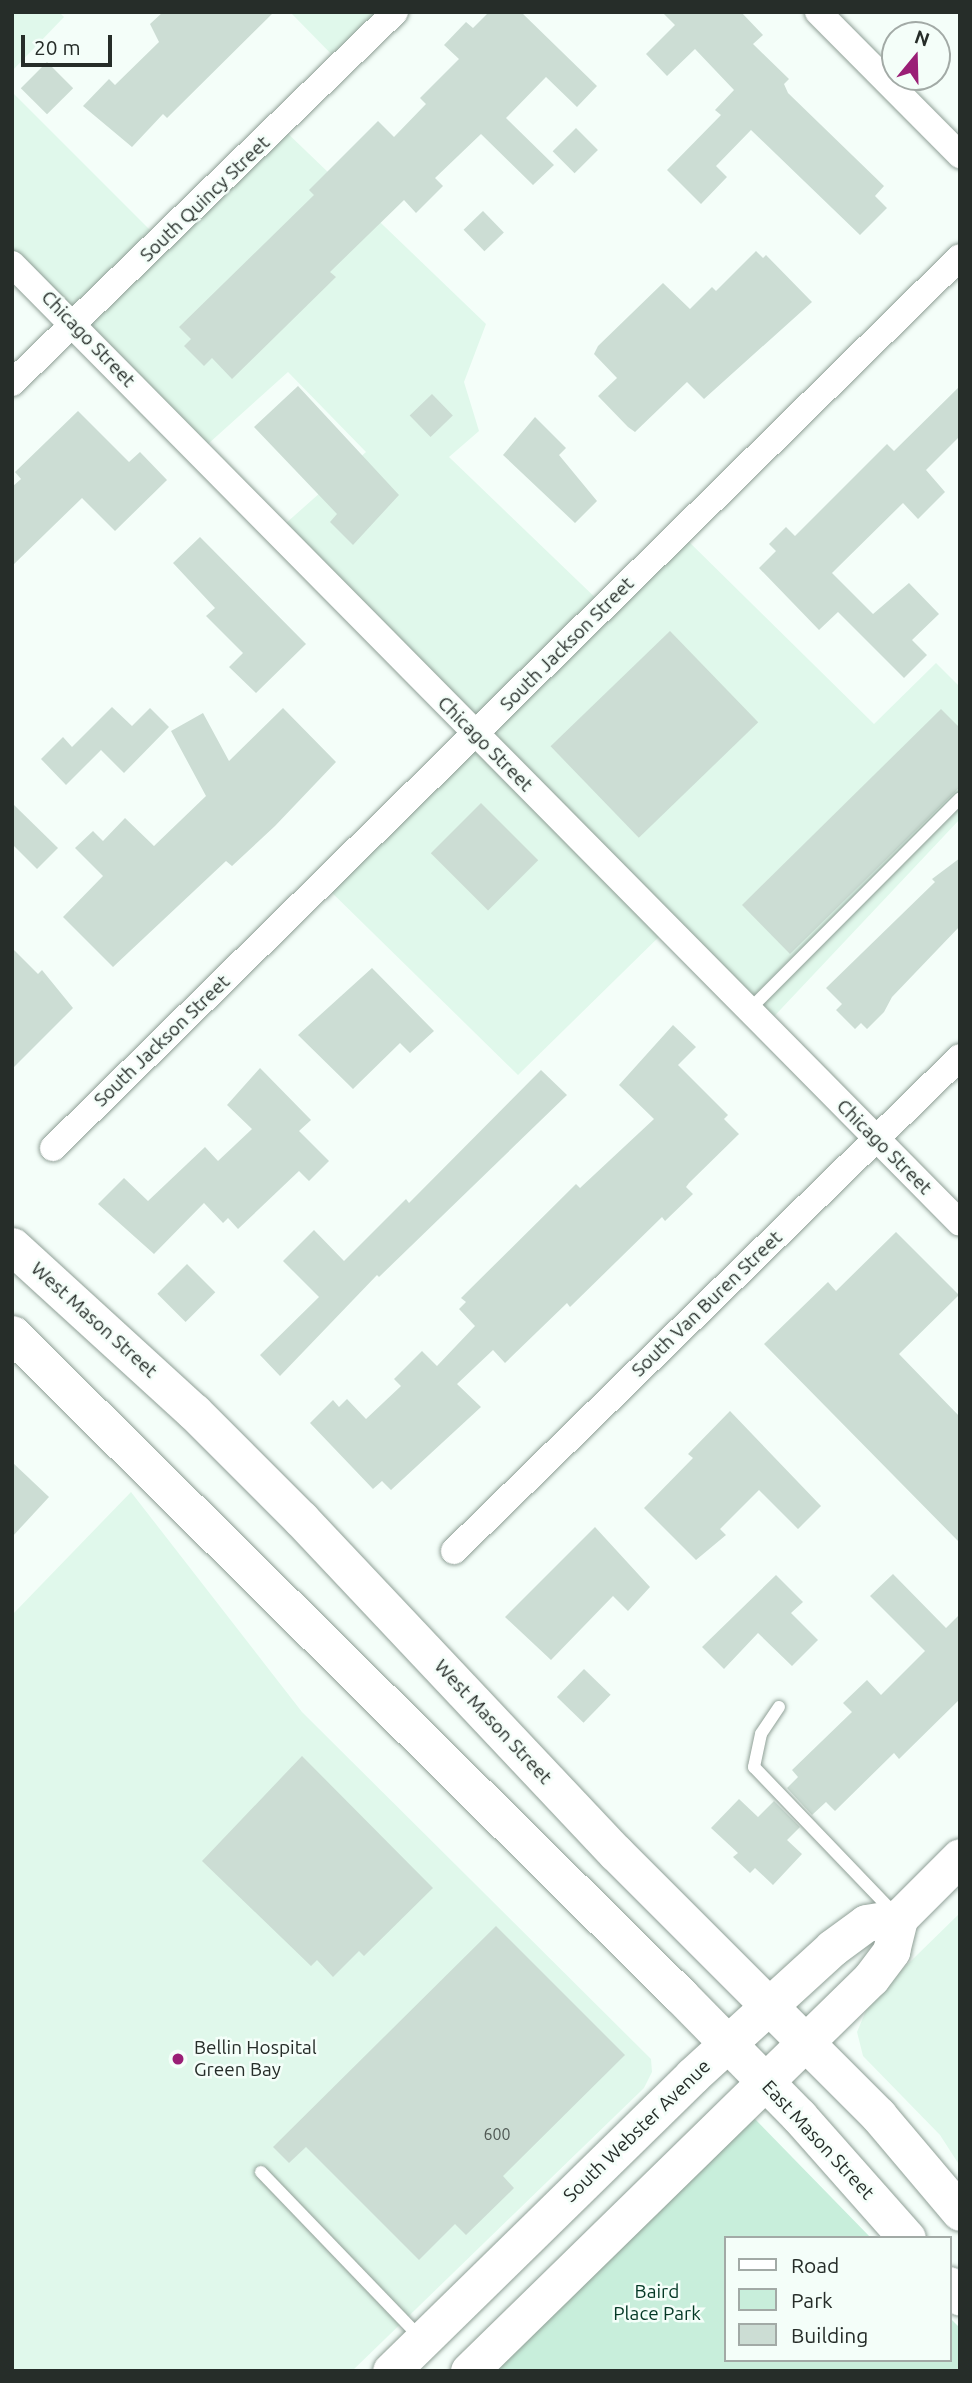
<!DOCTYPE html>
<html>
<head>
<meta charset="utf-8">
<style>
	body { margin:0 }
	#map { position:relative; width:972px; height:2383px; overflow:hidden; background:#f4fef9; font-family:Ubuntu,sans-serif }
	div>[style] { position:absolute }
	.built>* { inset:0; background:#e0f8eb }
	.green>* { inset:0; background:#c8eedb }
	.building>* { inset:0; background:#ccddd4; transform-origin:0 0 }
	.roads { filter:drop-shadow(0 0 2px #90a097) drop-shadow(0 0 2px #90a097) }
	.service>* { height:12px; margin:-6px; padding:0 6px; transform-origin:6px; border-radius:6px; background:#fff }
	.minor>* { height:26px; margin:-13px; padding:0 13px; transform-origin:13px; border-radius:13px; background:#fff }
	.secondary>* { height:37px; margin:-18.5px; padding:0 18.5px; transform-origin:18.5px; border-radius:18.5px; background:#fff }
	.dots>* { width:19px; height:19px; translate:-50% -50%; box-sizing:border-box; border:4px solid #f4fef9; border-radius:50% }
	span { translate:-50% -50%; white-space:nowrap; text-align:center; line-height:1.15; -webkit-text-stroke:5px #f4fef9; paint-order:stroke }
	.number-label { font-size:16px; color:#505954 }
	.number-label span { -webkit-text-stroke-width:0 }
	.street-label { font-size:19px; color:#262d29 }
	.poi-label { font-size:19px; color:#262d29 }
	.left { translate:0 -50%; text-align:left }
	.park-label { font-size:19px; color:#043825 }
	.frame { position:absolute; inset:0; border:14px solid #262d29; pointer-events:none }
	.legend { position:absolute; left:724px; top:2236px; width:228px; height:126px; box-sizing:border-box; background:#f4fef9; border:2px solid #a2aaa6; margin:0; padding:9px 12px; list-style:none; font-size:21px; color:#262d29 }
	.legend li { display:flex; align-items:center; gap:14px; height:35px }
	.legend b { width:35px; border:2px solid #a2aaa6 }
	.north { position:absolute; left:881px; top:21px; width:70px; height:70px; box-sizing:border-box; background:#f4fef9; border:2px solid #a2aaa6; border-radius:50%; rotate:19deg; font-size:19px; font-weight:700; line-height:28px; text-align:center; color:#262d29 }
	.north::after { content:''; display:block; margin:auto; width:24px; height:32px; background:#9a1f76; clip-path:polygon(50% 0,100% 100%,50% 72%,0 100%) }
	.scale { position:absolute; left:21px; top:35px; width:91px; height:32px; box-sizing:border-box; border:4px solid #262d29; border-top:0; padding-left:9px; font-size:21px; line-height:24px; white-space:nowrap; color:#262d29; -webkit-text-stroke:5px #f4fef9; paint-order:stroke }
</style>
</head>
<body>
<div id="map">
	<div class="built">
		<i style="clip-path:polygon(12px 12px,59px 12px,64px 17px,12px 71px)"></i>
		<i style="clip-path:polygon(290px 12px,395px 12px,342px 65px)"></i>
		<i style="clip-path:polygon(12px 92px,162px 242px,280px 126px,486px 324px,464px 382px,479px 431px,449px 457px,604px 606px,680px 533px,874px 724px,936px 663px,960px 687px,960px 819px,765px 1026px,668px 928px,518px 1075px,323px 884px,476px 734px,276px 532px,366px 452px,288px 372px,198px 453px,12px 264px)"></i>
		<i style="clip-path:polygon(131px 1492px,302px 1712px,651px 2059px,652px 2072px,644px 2088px,352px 2371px,12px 2371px,12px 1615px)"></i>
		<i style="clip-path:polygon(960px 1913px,960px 2166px,940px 2135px,863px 2056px,857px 2032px,870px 2001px)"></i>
	</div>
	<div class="green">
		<i style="clip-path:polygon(753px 2117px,871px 2238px,725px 2238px,725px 2360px,949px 2360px,949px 2317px,960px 2328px,960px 2371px,491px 2371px)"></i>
	</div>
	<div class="building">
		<i style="clip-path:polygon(163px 12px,274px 12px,167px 118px,163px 114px,132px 147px,83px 106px,109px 79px,115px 85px,159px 42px,150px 24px)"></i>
		<i style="clip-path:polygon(489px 12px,521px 12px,597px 86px,577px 107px,546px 77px,506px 118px,554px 165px,533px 185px,481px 134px,435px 178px,443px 186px,416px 213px,404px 200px,330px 272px,336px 277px,232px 379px,212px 358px,204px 366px,184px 346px,191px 339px,179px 327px,314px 195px,309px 190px,378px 121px,394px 137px,426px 104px,420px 98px,459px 59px,444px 45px,466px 22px,473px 28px)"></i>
		<i style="clip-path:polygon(662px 12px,741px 12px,763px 35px,753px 44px,789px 79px,784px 84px,788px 93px,884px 186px,875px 196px,887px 208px,860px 235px,751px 130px,716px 166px,727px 177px,701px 204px,667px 170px,721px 115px,715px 110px,734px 90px,695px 49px,667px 76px,646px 54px,675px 25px)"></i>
		<i style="left:47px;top:62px;width:37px;height:37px;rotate:45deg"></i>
		<i style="left:576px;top:128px;width:31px;height:33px;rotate:45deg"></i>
		<i style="left:483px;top:211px;width:30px;height:27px;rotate:46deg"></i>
		<i style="clip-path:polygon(756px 251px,763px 258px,766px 255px,812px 302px,704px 399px,687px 382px,635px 432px,628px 427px,598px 396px,617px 378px,594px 354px,598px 346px,663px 283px,690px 309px,712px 287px,716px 291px)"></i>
		<i style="clip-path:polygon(298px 386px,399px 495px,353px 545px,330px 522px,337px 514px,254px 427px)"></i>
		<i style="clip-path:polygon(960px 386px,960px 436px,926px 470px,945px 492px,918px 519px,903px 503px,832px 573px,873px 614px,909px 583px,939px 614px,912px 640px,927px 655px,904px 678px,838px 612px,819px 630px,759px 568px,776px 551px,769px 544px,786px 527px,795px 536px,887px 444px,894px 451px)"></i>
		<i style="left:432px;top:394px;width:30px;height:31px;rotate:46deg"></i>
		<i style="clip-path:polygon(78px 411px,129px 462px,140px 452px,167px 480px,115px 531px,82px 498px,12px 566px,12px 487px,21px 479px,15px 472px)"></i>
		<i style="clip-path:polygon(535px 417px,566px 448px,559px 455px,597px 501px,575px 523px,503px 455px)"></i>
		<i style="clip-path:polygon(200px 537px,306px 644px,256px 693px,229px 667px,243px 653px,206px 616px,215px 608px,173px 563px)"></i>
		<i style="left:670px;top:631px;width:127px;height:166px;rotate:46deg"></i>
		<i style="clip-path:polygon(112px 707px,132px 726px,150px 708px,169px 727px,124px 773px,101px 750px,66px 785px,41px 759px,63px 737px,72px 747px)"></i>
		<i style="clip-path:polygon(283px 708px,336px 762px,275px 826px,232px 866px,226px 861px,113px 967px,63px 917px,103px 876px,75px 848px,93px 831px,103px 841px,125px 818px,154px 846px,206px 796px,171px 731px,203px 713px,229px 761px)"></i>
		<i style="clip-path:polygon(941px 709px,960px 728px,960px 787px,790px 954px,742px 905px)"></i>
		<i style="clip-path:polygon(12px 803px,58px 848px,37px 869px,12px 844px)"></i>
		<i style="left:481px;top:803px;width:81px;height:71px;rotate:45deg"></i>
		<i style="clip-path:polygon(960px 858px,960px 926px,892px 997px,884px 1012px,867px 1029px,861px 1023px,855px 1029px,836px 1010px,842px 1004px,826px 988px,935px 882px,932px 879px)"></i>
		<i style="clip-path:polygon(12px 948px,38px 974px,42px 970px,73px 1008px,12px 1069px)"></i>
		<i style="clip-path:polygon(372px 968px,434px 1031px,410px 1053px,400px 1043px,353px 1089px,298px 1035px)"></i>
		<i style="clip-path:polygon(673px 1025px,696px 1047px,678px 1065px,728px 1115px,724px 1119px,739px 1134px,689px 1183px,686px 1187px,693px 1194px,665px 1221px,662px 1217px,570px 1307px,567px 1303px,505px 1363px,493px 1350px,457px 1384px,481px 1407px,391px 1490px,382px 1481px,373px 1489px,310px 1423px,333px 1400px,339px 1407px,347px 1399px,366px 1419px,401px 1386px,394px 1379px,422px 1351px,437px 1366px,475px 1326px,459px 1309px,466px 1302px,461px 1298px,576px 1184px,580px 1188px,654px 1119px,619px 1085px)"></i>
		<i style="clip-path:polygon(260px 1068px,311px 1120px,299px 1131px,329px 1161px,309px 1181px,299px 1171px,238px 1229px,228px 1218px,223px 1223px,204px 1203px,154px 1254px,98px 1204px,124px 1178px,148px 1201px,205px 1147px,218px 1161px,252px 1129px,227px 1105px)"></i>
		<i style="clip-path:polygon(541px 1070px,567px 1095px,379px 1277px,377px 1275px,280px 1376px,260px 1355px,319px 1297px,283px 1261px,314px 1230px,344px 1261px,406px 1199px,409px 1203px)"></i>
		<i style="clip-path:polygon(896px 1232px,959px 1295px,899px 1354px,960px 1417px,960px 1543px,764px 1344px,828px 1282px,836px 1291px)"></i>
		<i style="left:187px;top:1264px;width:40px;height:42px;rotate:45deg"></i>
		<i style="clip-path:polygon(730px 1411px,821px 1506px,798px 1529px,759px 1490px,720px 1529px,726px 1535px,696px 1560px,644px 1508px,693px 1458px,688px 1454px)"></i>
		<i style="clip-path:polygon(12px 1462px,49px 1497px,12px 1537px)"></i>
		<i style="clip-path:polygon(595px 1527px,650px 1587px,628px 1611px,613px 1596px,551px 1660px,505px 1617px)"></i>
		<i style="clip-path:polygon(893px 1574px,946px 1628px,960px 1614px,960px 1699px,899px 1759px,894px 1753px,835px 1811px,826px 1802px,812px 1815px,787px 1788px,798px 1777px,792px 1770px,852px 1712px,843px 1703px,867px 1680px,881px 1695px,925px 1651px,870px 1596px)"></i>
		<i style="clip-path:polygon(776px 1575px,803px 1602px,791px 1613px,818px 1640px,792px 1666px,758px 1633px,724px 1669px,702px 1647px)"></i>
		<i style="left:584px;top:1669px;width:37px;height:39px;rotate:44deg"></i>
		<i style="clip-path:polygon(302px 1756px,433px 1888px,364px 1956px,359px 1951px,333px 1977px,317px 1960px,311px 1966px,202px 1861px)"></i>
		<i style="clip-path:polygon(739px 1799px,758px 1817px,774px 1801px,800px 1827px,787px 1840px,802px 1854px,773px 1885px,755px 1868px,750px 1873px,733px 1857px,738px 1853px,711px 1828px)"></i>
		<i style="clip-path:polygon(496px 1926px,625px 2055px,503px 2176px,514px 2188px,466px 2235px,455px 2224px,419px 2260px,306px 2147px,289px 2163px,273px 2147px)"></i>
	</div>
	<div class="roads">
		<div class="service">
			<i style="left:749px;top:1010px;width:299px;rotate:-45.1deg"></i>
			<i style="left:779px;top:1707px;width:32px;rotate:124deg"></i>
			<i style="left:761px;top:1734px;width:34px;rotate:102deg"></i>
			<i style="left:754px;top:1767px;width:202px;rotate:46.2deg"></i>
			<i style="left:261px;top:2172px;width:229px;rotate:46.1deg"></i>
		</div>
		<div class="minor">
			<i style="left:818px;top:12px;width:202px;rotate:45.2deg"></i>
			<i style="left:12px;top:264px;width:1348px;rotate:45.33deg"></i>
			<i style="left:12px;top:383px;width:533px;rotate:-44.09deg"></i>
			<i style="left:53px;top:1148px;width:1271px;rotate:-44.49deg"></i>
			<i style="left:454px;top:1551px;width:707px;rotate:-44.31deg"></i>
		</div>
		<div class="secondary">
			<i style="left:12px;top:1246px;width:246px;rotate:42.4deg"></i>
			<i style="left:194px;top:1412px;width:151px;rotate:45deg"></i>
			<i style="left:301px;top:1519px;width:459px;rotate:46.7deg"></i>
			<i style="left:616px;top:1853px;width:371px;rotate:45deg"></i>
			<i style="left:878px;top:2115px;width:127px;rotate:49.8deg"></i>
			<i style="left:12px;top:1334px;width:940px;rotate:44.7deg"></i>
			<i style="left:680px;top:1995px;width:170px;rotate:45.5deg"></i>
			<i style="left:799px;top:2116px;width:163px;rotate:48.5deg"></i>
			<i style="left:949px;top:2285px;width:16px;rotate:47deg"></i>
			<i style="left:391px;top:2371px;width:421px;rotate:-44.4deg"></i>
			<i style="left:692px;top:2076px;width:190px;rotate:-42.4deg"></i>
			<i style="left:832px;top:1948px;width:42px;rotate:-36.3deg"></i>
			<i style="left:866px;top:1923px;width:33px;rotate:-9deg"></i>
			<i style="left:469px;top:2371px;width:562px;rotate:-44.35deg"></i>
			<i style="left:871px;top:1978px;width:34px;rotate:-53deg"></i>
			<i style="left:891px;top:1951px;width:34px;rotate:-76deg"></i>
			<i style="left:899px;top:1918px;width:86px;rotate:-45deg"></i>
		</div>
	</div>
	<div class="dots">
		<i style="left:178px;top:2059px;background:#9a1f76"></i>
	</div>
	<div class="number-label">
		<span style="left:497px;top:2134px">600</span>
	</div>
	<div class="street-label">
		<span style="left:205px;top:199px;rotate:-44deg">South Quincy Street</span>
		<span style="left:88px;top:339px;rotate:46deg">Chicago Street</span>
		<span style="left:567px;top:644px;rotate:-45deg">South Jackson Street</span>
		<span style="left:485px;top:744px;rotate:45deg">Chicago Street</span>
		<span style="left:162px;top:1041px;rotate:-44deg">South Jackson Street</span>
		<span style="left:884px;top:1147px;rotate:45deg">Chicago Street</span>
		<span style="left:707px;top:1304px;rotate:-44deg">South Van Buren Street</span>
		<span style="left:94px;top:1320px;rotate:42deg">West Mason Street</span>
		<span style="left:493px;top:1722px;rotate:47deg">West Mason Street</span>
		<span style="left:637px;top:2131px;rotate:-44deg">South Webster Avenue</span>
		<span style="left:818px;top:2140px;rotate:47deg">East Mason Street</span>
	</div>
	<div class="poi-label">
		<span class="left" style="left:194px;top:2059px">Bellin Hospital<br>Green Bay</span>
	</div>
	<div class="park-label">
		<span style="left:657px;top:2303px">Baird<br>Place Park</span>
	</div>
	<div class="frame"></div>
	<ul class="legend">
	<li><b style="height:9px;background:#fff"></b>Road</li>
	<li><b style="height:19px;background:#c8eedb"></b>Park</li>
	<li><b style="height:19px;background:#ccddd4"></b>Building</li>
	</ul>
	<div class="north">N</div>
	<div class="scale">20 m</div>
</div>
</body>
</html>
